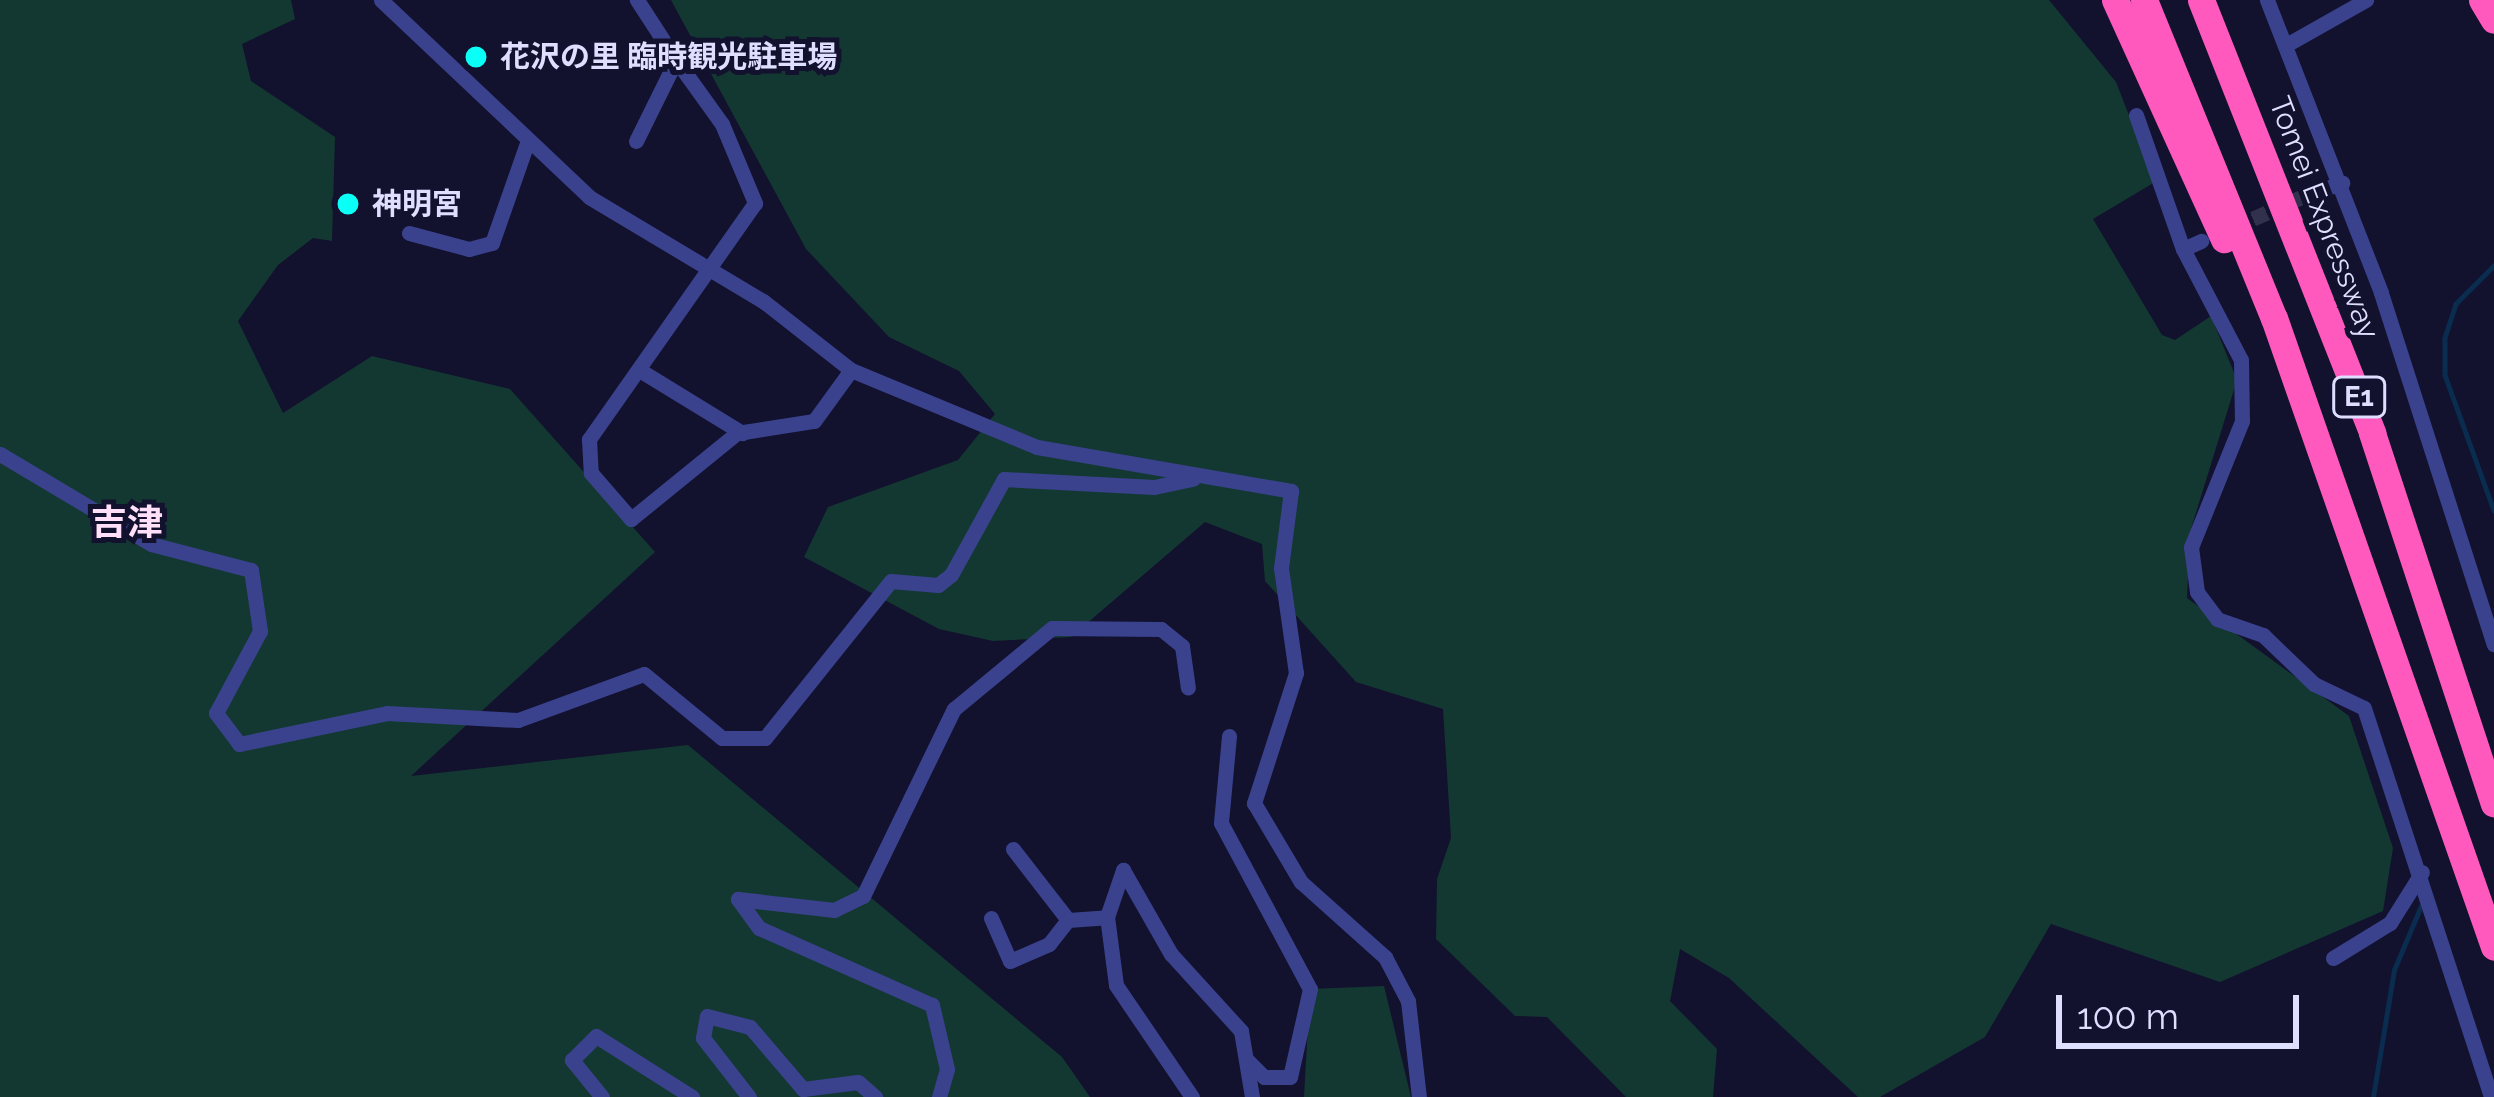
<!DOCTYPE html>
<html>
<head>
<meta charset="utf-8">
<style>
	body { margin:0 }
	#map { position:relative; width:2494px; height:1097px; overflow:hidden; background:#12112e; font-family:Raleway,"Noto Sans JP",sans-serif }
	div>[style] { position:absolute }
	.green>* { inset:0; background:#133832 }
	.stream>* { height:4.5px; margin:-2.25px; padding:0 2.25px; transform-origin:2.25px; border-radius:2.25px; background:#092c4f }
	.street-tunnel>* { height:15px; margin-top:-7.5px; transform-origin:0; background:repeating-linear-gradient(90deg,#31304d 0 15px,transparent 0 23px) }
	.street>* { height:15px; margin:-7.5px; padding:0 7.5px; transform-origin:7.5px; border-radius:7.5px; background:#3a428e }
	.highway>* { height:27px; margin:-13.5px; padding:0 13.5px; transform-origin:13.5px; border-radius:13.5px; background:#ff59be }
	.dots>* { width:33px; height:33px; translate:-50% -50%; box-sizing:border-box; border:6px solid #12112e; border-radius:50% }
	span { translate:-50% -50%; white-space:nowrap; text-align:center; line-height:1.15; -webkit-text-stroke:10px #12112e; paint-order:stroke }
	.shield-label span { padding:3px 9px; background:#12112e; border:3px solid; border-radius:9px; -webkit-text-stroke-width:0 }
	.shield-label { font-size:27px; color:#dedeff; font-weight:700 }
	.poi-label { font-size:30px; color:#dedeff; font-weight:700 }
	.left { translate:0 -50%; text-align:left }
	.street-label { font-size:30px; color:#dedeff }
	.quarter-label { font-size:36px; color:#ffe0f8; font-weight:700 }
	.scale { position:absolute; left:2056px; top:995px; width:243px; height:54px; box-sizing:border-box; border:6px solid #dedeff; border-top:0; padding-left:15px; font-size:36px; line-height:42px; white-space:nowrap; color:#dedeff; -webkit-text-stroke:9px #12112e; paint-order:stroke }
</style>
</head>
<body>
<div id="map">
	<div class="green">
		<i style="clip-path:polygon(0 0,291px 0,295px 19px,242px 44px,251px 81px,335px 137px,332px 241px,313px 238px,278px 265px,238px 321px,283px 413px,372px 356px,510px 389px,655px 552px,411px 776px,688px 745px,1062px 1057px,1090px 1097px,0 1097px)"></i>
		<i style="clip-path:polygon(671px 0,2049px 0,2116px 82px,2155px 182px,2093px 219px,2162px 335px,2175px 340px,2211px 316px,2237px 380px,2190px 532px,2187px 598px,2349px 716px,2393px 848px,2383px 911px,2220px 982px,2051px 924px,1985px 1037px,1880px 1097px,1858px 1097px,1729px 978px,1680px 949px,1670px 1001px,1717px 1049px,1713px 1097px,1626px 1097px,1547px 1017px,1515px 1016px,1436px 939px,1437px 879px,1451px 838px,1443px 709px,1356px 682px,1265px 581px,1262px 544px,1205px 522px,1071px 637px,993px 641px,939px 629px,804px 557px,828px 507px,958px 460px,995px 414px,959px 371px,889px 337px,806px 249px)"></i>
		<i style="clip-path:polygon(1384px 986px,1411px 1097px,1304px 1097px,1310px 989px)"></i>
	</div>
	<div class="stream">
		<i style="left:2494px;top:266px;width:54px;rotate:135deg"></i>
		<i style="left:2456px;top:304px;width:36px;rotate:108deg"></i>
		<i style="left:2445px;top:338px;width:37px;rotate:90deg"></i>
		<i style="left:2445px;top:375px;width:144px;rotate:70.1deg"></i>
		<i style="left:2373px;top:1097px;width:129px;rotate:-80.6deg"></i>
		<i style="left:2394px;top:970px;width:69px;rotate:-67.1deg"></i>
	</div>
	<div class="street-tunnel">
		<i style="left:2232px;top:228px;width:86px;rotate:-23.9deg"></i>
	</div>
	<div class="street">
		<i style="left:381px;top:0;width:286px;rotate:43.4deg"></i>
		<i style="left:589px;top:197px;width:203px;rotate:30.9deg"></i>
		<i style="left:763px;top:301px;width:112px;rotate:38.1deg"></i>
		<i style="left:851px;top:370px;width:201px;rotate:22.5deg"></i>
		<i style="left:1037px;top:447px;width:258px;rotate:9.8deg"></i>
		<i style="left:1291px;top:491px;width:78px;rotate:97.4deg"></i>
		<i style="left:1281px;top:568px;width:106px;rotate:81.9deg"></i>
		<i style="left:1296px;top:673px;width:137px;rotate:107.9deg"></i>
		<i style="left:1254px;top:803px;width:92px;rotate:59.3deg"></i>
		<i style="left:1301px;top:882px;width:113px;rotate:41.8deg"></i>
		<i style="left:1385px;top:957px;width:50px;rotate:62.4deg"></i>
		<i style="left:1408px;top:1001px;width:97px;rotate:83.5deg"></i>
		<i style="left:2267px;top:0;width:314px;rotate:68.7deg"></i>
		<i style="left:2381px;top:293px;width:369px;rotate:72.2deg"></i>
		<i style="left:2286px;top:45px;width:92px;rotate:-29.4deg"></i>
		<i style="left:676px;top:60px;width:79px;rotate:54.3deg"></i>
		<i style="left:722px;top:124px;width:86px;rotate:67.3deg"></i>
		<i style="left:755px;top:203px;width:289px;rotate:125.1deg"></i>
		<i style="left:589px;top:439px;width:34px;rotate:87deg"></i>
		<i style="left:591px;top:473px;width:61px;rotate:49deg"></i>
		<i style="left:631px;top:519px;width:136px;rotate:-39.1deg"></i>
		<i style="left:737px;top:433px;width:78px;rotate:-8.9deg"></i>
		<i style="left:814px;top:421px;width:63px;rotate:-54deg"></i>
		<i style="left:2136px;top:115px;width:142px;rotate:70.7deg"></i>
		<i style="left:2183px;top:249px;width:125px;rotate:62.4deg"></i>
		<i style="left:2241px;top:360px;width:61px;rotate:89.1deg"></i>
		<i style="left:2242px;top:421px;width:136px;rotate:112deg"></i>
		<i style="left:2191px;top:547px;width:45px;rotate:82.4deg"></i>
		<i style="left:2197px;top:592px;width:34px;rotate:53deg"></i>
		<i style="left:2217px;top:619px;width:49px;rotate:19.2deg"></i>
		<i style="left:2263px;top:635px;width:71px;rotate:43.9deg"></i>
		<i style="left:2314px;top:684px;width:55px;rotate:25.6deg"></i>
		<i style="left:2364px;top:708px;width:409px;rotate:71.9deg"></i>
		<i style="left:636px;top:141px;width:90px;rotate:-63.7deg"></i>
		<i style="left:676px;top:60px;width:72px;rotate:-123deg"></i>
		<i style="left:2311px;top:193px;width:33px;rotate:-18deg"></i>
		<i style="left:409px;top:233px;width:62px;rotate:14.9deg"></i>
		<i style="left:469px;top:249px;width:24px;rotate:-15deg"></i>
		<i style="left:492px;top:243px;width:103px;rotate:-70.7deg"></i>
		<i style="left:2183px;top:249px;width:20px;rotate:-24deg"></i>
		<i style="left:641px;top:371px;width:119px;rotate:31.5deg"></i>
		<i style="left:0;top:454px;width:176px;rotate:30.8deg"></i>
		<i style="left:151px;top:544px;width:103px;rotate:14.6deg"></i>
		<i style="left:251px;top:570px;width:62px;rotate:81.6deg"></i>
		<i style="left:260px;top:631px;width:93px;rotate:118.2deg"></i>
		<i style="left:216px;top:713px;width:39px;rotate:53deg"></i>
		<i style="left:239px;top:744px;width:151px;rotate:-11.8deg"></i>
		<i style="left:387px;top:713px;width:131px;rotate:3.1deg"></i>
		<i style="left:518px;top:720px;width:134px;rotate:-20.1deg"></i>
		<i style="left:644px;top:674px;width:101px;rotate:39.4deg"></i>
		<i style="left:722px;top:738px;width:43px"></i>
		<i style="left:765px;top:738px;width:201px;rotate:-51.3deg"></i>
		<i style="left:891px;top:581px;width:47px;rotate:4.9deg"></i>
		<i style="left:938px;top:585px;width:16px;rotate:-38deg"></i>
		<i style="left:951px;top:575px;width:110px;rotate:-61.1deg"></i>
		<i style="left:1004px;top:479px;width:150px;rotate:3.1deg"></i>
		<i style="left:1154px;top:487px;width:40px;rotate:-12deg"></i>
		<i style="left:1229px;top:736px;width:87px;rotate:95.3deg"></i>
		<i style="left:1221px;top:823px;width:188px;rotate:61.8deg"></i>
		<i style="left:1310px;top:989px;width:90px;rotate:102.8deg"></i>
		<i style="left:1290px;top:1077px;width:26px;rotate:180deg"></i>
		<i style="left:1264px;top:1077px;width:24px;rotate:-135deg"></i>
		<i style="left:1013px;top:849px;width:90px;rotate:52.2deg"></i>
		<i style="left:1068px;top:920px;width:39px;rotate:-4deg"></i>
		<i style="left:991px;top:918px;width:47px;rotate:66.2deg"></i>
		<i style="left:1010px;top:961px;width:43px;rotate:-23.6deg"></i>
		<i style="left:1049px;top:944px;width:31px;rotate:-52deg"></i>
		<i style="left:2333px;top:958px;width:67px;rotate:-31.6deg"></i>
		<i style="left:2390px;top:923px;width:60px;rotate:-57.9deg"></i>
		<i style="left:602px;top:1097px;width:48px;rotate:-129deg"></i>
		<i style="left:572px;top:1060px;width:34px;rotate:-45deg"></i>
		<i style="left:596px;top:1036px;width:114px;rotate:32.4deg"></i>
		<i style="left:749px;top:1097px;width:75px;rotate:-127.9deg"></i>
		<i style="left:703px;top:1038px;width:22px;rotate:-80deg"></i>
		<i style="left:707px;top:1016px;width:44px;rotate:14.3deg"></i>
		<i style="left:750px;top:1027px;width:82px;rotate:49.5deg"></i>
		<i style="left:803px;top:1089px;width:55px;rotate:-7.3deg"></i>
		<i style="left:858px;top:1082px;width:23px;rotate:41deg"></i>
		<i style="left:939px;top:1097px;width:29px;rotate:-74deg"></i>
		<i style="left:947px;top:1069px;width:66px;rotate:-103.2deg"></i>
		<i style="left:932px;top:1005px;width:189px;rotate:-156deg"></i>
		<i style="left:759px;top:928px;width:36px;rotate:-126deg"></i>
		<i style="left:738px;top:899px;width:97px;rotate:6.5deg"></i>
		<i style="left:834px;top:910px;width:32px;rotate:-26deg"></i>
		<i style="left:863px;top:896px;width:208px;rotate:-64.1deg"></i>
		<i style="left:954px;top:709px;width:127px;rotate:-39.6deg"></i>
		<i style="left:1052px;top:628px;width:109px;rotate:0.5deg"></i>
		<i style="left:1161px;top:629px;width:27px;rotate:39deg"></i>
		<i style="left:1182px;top:646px;width:42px;rotate:81.9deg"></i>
		<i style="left:1192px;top:1097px;width:135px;rotate:-124.2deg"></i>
		<i style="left:1116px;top:985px;width:69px;rotate:-97.5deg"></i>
		<i style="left:1107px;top:917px;width:50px;rotate:-71.2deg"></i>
		<i style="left:1123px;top:870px;width:97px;rotate:60.3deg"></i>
		<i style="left:1171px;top:954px;width:104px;rotate:47.7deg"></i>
		<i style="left:1241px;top:1031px;width:67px;rotate:80.5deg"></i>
	</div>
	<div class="highway">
		<i style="left:2115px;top:0;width:263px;rotate:65.5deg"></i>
		<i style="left:2144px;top:0;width:344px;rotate:67.8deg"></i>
		<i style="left:2274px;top:318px;width:666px;rotate:70.72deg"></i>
		<i style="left:2201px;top:0;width:466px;rotate:68.4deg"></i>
		<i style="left:2372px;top:433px;width:390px;rotate:71.8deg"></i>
		<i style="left:2482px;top:0;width:23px;rotate:59deg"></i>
	</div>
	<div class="dots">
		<i style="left:476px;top:57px;background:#0afff7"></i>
		<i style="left:348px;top:204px;background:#0afff7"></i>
	</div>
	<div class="shield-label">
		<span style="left:2359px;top:397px">E1</span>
	</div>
	<div class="poi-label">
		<span class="left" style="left:500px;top:57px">花沢の里 臨時観光駐車場</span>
		<span class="left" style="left:372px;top:204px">神明宮</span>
	</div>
	<div class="street-label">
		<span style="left:2324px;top:218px;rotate:69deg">Tomei Expressway</span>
	</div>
	<div class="quarter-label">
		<span style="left:127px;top:523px">吉津</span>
	</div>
	<div class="scale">100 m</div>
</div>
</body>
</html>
